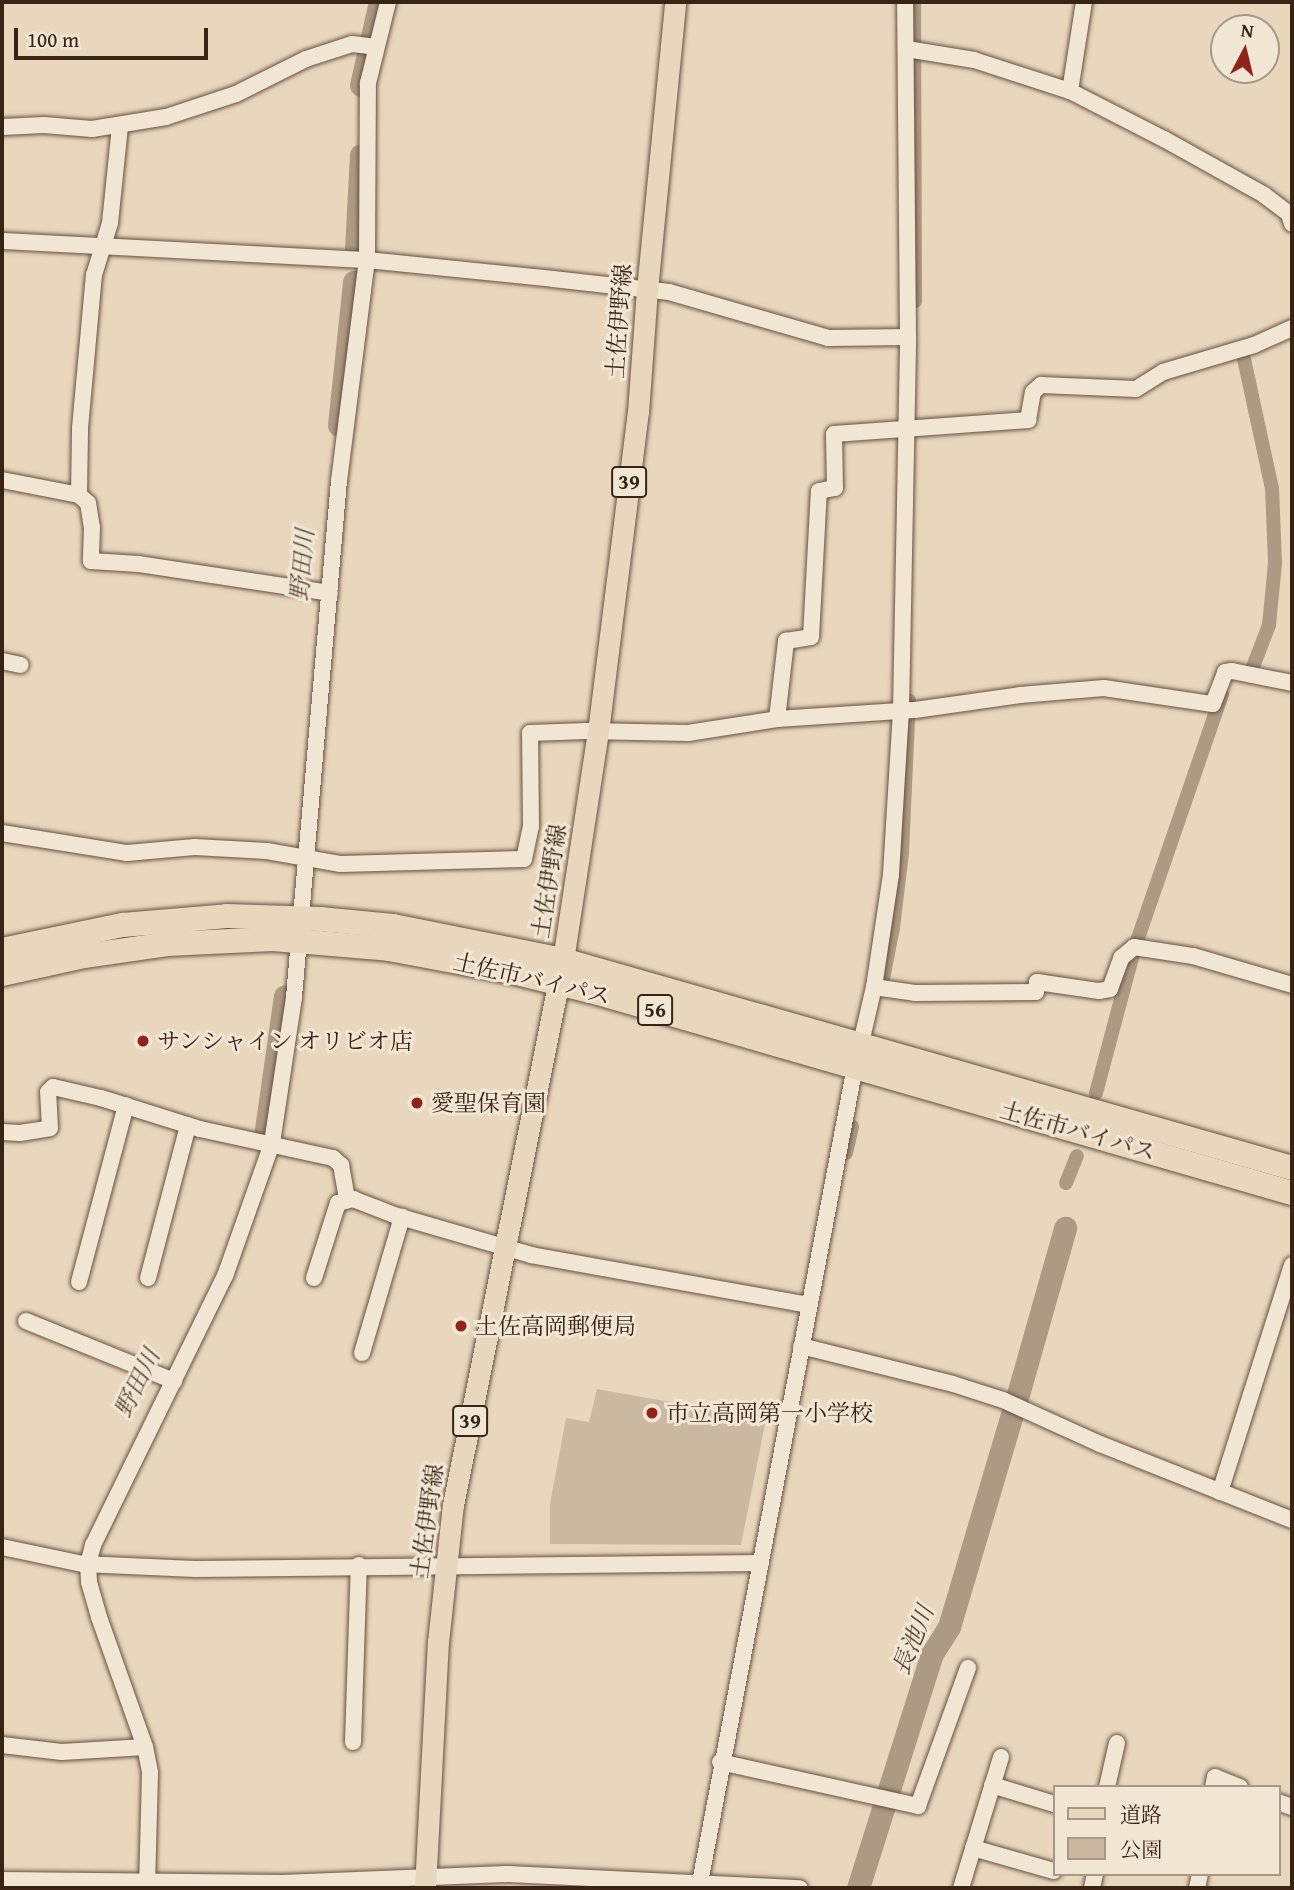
<!DOCTYPE html>
<html>
<head>
<meta charset="utf-8">
<style>
	body { margin:0 }
	#map { position:relative; width:1294px; height:1890px; overflow:hidden; background:#e9d7bd; font-family:"Gentium Book Plus","Noto Serif JP",serif }
	div>[style] { position:absolute }
	.green>* { inset:0; background:#cbb8a0 }
	.canal>* { height:14px; margin:-7px; padding:0 7px; transform-origin:7px; border-radius:7px; background:#ad9a84 }
	.river>* { height:23px; margin:-11.5px; padding:0 11.5px; transform-origin:11.5px; border-radius:11.5px; background:#ad9a84 }
	.roads { filter:drop-shadow(0 0 2px #65503f) drop-shadow(0 0 2px #65503f) }
	.minor>* { height:16px; margin:-8px; padding:0 8px; transform-origin:8px; border-radius:8px; background:#f1e5d4 }
	.major>* { height:21px; margin:-10.5px; padding:0 10.5px; transform-origin:10.5px; border-radius:10.5px; background:#e9d7bd }
	.highway>* { height:24px; margin:-12px; padding:0 12px; transform-origin:12px; border-radius:12px; background:#e9d7bd }
	.dots>* { width:19px; height:19px; translate:-50% -50%; box-sizing:border-box; border:4px solid #f1e5d4; border-radius:50% }
	span { translate:-50% -50%; white-space:nowrap; text-align:center; line-height:1.15; -webkit-text-stroke:6px #f1e5d4; paint-order:stroke }
	.shield-label span { padding:2px 5px; background:#f1e5d4; border:2px solid; border-radius:5px; -webkit-text-stroke-width:0 }
	.shield-label { font-size:21px; color:#392315; font-weight:700 }
	.street-label { font-size:23px; color:#392315 }
	.poi-label { font-size:23px; color:#392315 }
	.left { translate:0 -50%; text-align:left }
	.water-label { font-size:24px; color:#5c4736; font-style:italic }
	.frame { position:absolute; inset:0; border:4px solid #392315; pointer-events:none }
	.legend { position:absolute; left:1053px; top:1785px; width:228px; height:91px; box-sizing:border-box; background:#f1e5d4; border:2px solid #a79788; margin:0; padding:9px 12px; list-style:none; font-size:21px; color:#392315 }
	.legend li { display:flex; align-items:center; gap:14px; height:35px }
	.legend b { width:35px; border:2px solid #a79788 }
	.north { position:absolute; left:1210px; top:14px; width:70px; height:70px; box-sizing:border-box; background:#f1e5d4; border:2px solid #a79788; border-radius:50%; rotate:7deg; font-size:19px; font-weight:700; line-height:28px; text-align:center; color:#392315 }
	.north::after { content:''; display:block; margin:auto; width:24px; height:32px; background:#8f2418; clip-path:polygon(50% 0,100% 100%,50% 72%,0 100%) }
	.scale { position:absolute; left:14px; top:28px; width:194px; height:32px; box-sizing:border-box; border:4px solid #392315; border-top:0; padding-left:9px; font-size:21px; line-height:24px; white-space:nowrap; color:#392315; -webkit-text-stroke:5px #f1e5d4; paint-order:stroke }
</style>
</head>
<body>
<div id="map">
	<div class="green">
		<i style="clip-path:polygon(597px 1389px,766px 1419px,741px 1545px,550px 1544px,550px 1504px,566px 1418px,589px 1422px)"></i>
	</div>
	<div class="canal">
		<i style="left:914px;top:2px;width:299px;rotate:89.8deg"></i>
		<i style="left:1244px;top:359px;width:132px;rotate:77.8deg"></i>
		<i style="left:1272px;top:488px;width:75px;rotate:87.7deg"></i>
		<i style="left:1275px;top:563px;width:62px;rotate:95.5deg"></i>
		<i style="left:1269px;top:625px;width:50px;rotate:111deg"></i>
		<i style="left:1136px;top:944px;width:264px;rotate:-71deg"></i>
		<i style="left:881px;top:989px;width:62px;rotate:-78.9deg"></i>
		<i style="left:893px;top:928px;width:77px;rotate:-83.2deg"></i>
		<i style="left:902px;top:852px;width:152px;rotate:-87.4deg"></i>
		<i style="left:1096px;top:1093px;width:148px;rotate:-75.1deg"></i>
		<i style="left:846px;top:1153px;width:27px;rotate:-77deg"></i>
		<i style="left:1066px;top:1183px;width:29px;rotate:-68deg"></i>
	</div>
	<div class="river">
		<i style="left:361px;top:85px;width:85px;rotate:-77.1deg"></i>
		<i style="left:356px;top:249px;width:94px;rotate:-87deg"></i>
		<i style="left:339px;top:425px;width:144px;rotate:-84deg"></i>
		<i style="left:265px;top:1136px;width:141px;rotate:-81.9deg"></i>
		<i style="left:1017px;top:1398px;width:177px;rotate:-74.2deg"></i>
		<i style="left:858px;top:1888px;width:245px;rotate:-72.5deg"></i>
		<i style="left:932px;top:1654px;width:32px;rotate:-58deg"></i>
		<i style="left:949px;top:1627px;width:225px;rotate:-73.5deg"></i>
	</div>
	<div class="roads">
		<div class="minor">
			<i style="left:907px;top:49px;width:68px;rotate:9.3deg"></i>
			<i style="left:974px;top:60px;width:101px;rotate:17.9deg"></i>
			<i style="left:1070px;top:91px;width:106px;rotate:27.1deg"></i>
			<i style="left:1164px;top:139px;width:115px;rotate:29.2deg"></i>
			<i style="left:1264px;top:195px;width:31px;rotate:37deg"></i>
			<i style="left:1289px;top:214px;width:10px;rotate:73deg"></i>
			<i style="left:1070px;top:91px;width:90px;rotate:-81.1deg"></i>
			<i style="left:2px;top:127px;width:42px;rotate:-2.7deg"></i>
			<i style="left:44px;top:125px;width:48px;rotate:4.8deg"></i>
			<i style="left:92px;top:129px;width:75px;rotate:-9.2deg"></i>
			<i style="left:166px;top:117px;width:74px;rotate:-18.2deg"></i>
			<i style="left:236px;top:94px;width:78px;rotate:-26.6deg"></i>
			<i style="left:306px;top:59px;width:48px;rotate:-18.1deg"></i>
			<i style="left:352px;top:44px;width:24px;rotate:7deg"></i>
			<i style="left:2px;top:241px;width:365px;rotate:3deg"></i>
			<i style="left:367px;top:260px;width:187px;rotate:5.8deg"></i>
			<i style="left:553px;top:279px;width:117px;rotate:6.4deg"></i>
			<i style="left:669px;top:292px;width:166px;rotate:16.1deg"></i>
			<i style="left:828px;top:338px;width:80px;rotate:-0.7deg"></i>
			<i style="left:2px;top:480px;width:78px;rotate:11deg"></i>
			<i style="left:79px;top:495px;width:12px;rotate:42deg"></i>
			<i style="left:88px;top:503px;width:24px;rotate:81deg"></i>
			<i style="left:92px;top:527px;width:34px;rotate:92deg"></i>
			<i style="left:91px;top:561px;width:48px;rotate:3.6deg"></i>
			<i style="left:139px;top:564px;width:193px;rotate:8.6deg"></i>
			<i style="left:79px;top:495px;width:67px;rotate:-89.1deg"></i>
			<i style="left:80px;top:428px;width:154px;rotate:-84.8deg"></i>
			<i style="left:94px;top:275px;width:54px;rotate:-72.9deg"></i>
			<i style="left:110px;top:223px;width:98px;rotate:-84.1deg"></i>
			<i style="left:2px;top:661px;width:19px;rotate:12deg"></i>
			<i style="left:777px;top:719px;width:79px;rotate:-83.4deg"></i>
			<i style="left:786px;top:641px;width:25px;rotate:-9deg"></i>
			<i style="left:811px;top:637px;width:146px;rotate:-86.9deg"></i>
			<i style="left:819px;top:491px;width:16px;rotate:-11deg"></i>
			<i style="left:835px;top:488px;width:54px;rotate:-91.1deg"></i>
			<i style="left:834px;top:434px;width:195px;rotate:-4.1deg"></i>
			<i style="left:1028px;top:420px;width:28px;rotate:-80deg"></i>
			<i style="left:1033px;top:392px;width:11px;rotate:-41deg"></i>
			<i style="left:1041px;top:385px;width:95px;rotate:2.4deg"></i>
			<i style="left:1136px;top:389px;width:32px;rotate:-32deg"></i>
			<i style="left:1163px;top:372px;width:95px;rotate:-16.5deg"></i>
			<i style="left:1254px;top:345px;width:42px;rotate:-24.1deg"></i>
			<i style="left:2px;top:833px;width:127px;rotate:9.1deg"></i>
			<i style="left:127px;top:853px;width:68px;rotate:-5deg"></i>
			<i style="left:195px;top:847px;width:72px;rotate:3.2deg"></i>
			<i style="left:267px;top:851px;width:75px;rotate:10deg"></i>
			<i style="left:341px;top:864px;width:183px;rotate:-1.6deg"></i>
			<i style="left:524px;top:859px;width:34px;rotate:-78deg"></i>
			<i style="left:531px;top:826px;width:93px;rotate:-90.6deg"></i>
			<i style="left:530px;top:733px;width:56px;rotate:-2deg"></i>
			<i style="left:586px;top:731px;width:102px;rotate:1.1deg"></i>
			<i style="left:688px;top:733px;width:90px;rotate:-8.9deg"></i>
			<i style="left:777px;top:719px;width:138px;rotate:-3.7deg"></i>
			<i style="left:915px;top:710px;width:106px;rotate:-8.1deg"></i>
			<i style="left:1020px;top:695px;width:84px;rotate:-4.8deg"></i>
			<i style="left:1104px;top:688px;width:110px;rotate:8.4deg"></i>
			<i style="left:1213px;top:704px;width:34px;rotate:-69deg"></i>
			<i style="left:1225px;top:672px;width:7px;rotate:-8deg"></i>
			<i style="left:1232px;top:671px;width:61px;rotate:11.3deg"></i>
			<i style="left:874px;top:987px;width:41px;rotate:8.3deg"></i>
			<i style="left:915px;top:993px;width:121px;rotate:-0.5deg"></i>
			<i style="left:1036px;top:992px;width:10px;rotate:-84deg"></i>
			<i style="left:1037px;top:982px;width:63px;rotate:8.3deg"></i>
			<i style="left:1099px;top:991px;width:11px;rotate:-10deg"></i>
			<i style="left:1110px;top:989px;width:33px;rotate:-70deg"></i>
			<i style="left:1121px;top:958px;width:17px;rotate:-40deg"></i>
			<i style="left:1134px;top:947px;width:60px;rotate:8.7deg"></i>
			<i style="left:1193px;top:956px;width:103px;rotate:16.3deg"></i>
			<i style="left:2px;top:1132px;width:18px;rotate:3deg"></i>
			<i style="left:20px;top:1133px;width:30px;rotate:-9deg"></i>
			<i style="left:50px;top:1128px;width:36px;rotate:-93deg"></i>
			<i style="left:48px;top:1092px;width:7px;rotate:-45deg"></i>
			<i style="left:53px;top:1087px;width:49px;rotate:12.9deg"></i>
			<i style="left:101px;top:1098px;width:104px;rotate:17.4deg"></i>
			<i style="left:200px;top:1129px;width:136px;rotate:12.3deg"></i>
			<i style="left:333px;top:1158px;width:11px;rotate:41deg"></i>
			<i style="left:341px;top:1165px;width:36px;rotate:80deg"></i>
			<i style="left:148px;top:1278px;width:158px;rotate:-75.3deg"></i>
			<i style="left:314px;top:1278px;width:79px;rotate:-72.3deg"></i>
			<i style="left:338px;top:1203px;width:16px;rotate:-15deg"></i>
			<i style="left:353px;top:1199px;width:47px;rotate:21.1deg"></i>
			<i style="left:397px;top:1216px;width:140px;rotate:16.2deg"></i>
			<i style="left:531px;top:1255px;width:282px;rotate:10.2deg"></i>
			<i style="left:79px;top:1282px;width:183px;rotate:-75.1deg"></i>
			<i style="left:26px;top:1321px;width:160px;rotate:22.1deg"></i>
			<i style="left:801px;top:1346px;width:157px;rotate:14deg"></i>
			<i style="left:953px;top:1384px;width:52px;rotate:17.7deg"></i>
			<i style="left:1003px;top:1400px;width:107px;rotate:24.4deg"></i>
			<i style="left:1100px;top:1444px;width:206px;rotate:21.6deg"></i>
			<i style="left:362px;top:1353px;width:142px;rotate:-73.6deg"></i>
			<i style="left:1220px;top:1492px;width:238px;rotate:-72.4deg"></i>
			<i style="left:2px;top:1547px;width:83px;rotate:11.9deg"></i>
			<i style="left:83px;top:1564px;width:112px;rotate:2.6deg"></i>
			<i style="left:195px;top:1569px;width:566px;rotate:-0.61deg"></i>
			<i style="left:353px;top:1742px;width:177px;rotate:-88.1deg"></i>
			<i style="left:2px;top:1745px;width:60px;rotate:6.7deg"></i>
			<i style="left:62px;top:1752px;width:83px;rotate:-3.4deg"></i>
			<i style="left:720px;top:1762px;width:203px;rotate:12.5deg"></i>
			<i style="left:918px;top:1806px;width:147px;rotate:-70.1deg"></i>
			<i style="left:992px;top:1785px;width:65px;rotate:17deg"></i>
			<i style="left:1107px;top:1787px;width:45px;rotate:-77.2deg"></i>
			<i style="left:1213px;top:1787px;width:10px;rotate:-79deg"></i>
			<i style="left:1215px;top:1777px;width:27px;rotate:22deg"></i>
			<i style="left:1278px;top:1802px;width:15px;rotate:20deg"></i>
			<i style="left:973px;top:1848px;width:84px;rotate:15.9deg"></i>
			<i style="left:2px;top:1880px;width:280px;rotate:0.6deg"></i>
			<i style="left:282px;top:1883px;width:227px;rotate:-2.3deg"></i>
			<i style="left:509px;top:1874px;width:291px;rotate:2.8deg"></i>
			<i style="left:147px;top:1888px;width:116px;rotate:-88.5deg"></i>
			<i style="left:150px;top:1772px;width:25px;rotate:-101deg"></i>
			<i style="left:145px;top:1747px;width:138px;rotate:-109.5deg"></i>
			<i style="left:99px;top:1617px;width:36px;rotate:-106deg"></i>
			<i style="left:89px;top:1582px;width:18px;rotate:-93deg"></i>
			<i style="left:88px;top:1564px;width:20px;rotate:-75deg"></i>
			<i style="left:93px;top:1545px;width:300px;rotate:-63.9deg"></i>
			<i style="left:225px;top:1276px;width:141px;rotate:-70.5deg"></i>
			<i style="left:272px;top:1143px;width:148px;rotate:-81.4deg"></i>
			<i style="left:294px;top:997px;width:518px;rotate:-85.02deg"></i>
			<i style="left:339px;top:481px;width:223px;rotate:-82.8deg"></i>
			<i style="left:367px;top:260px;width:177px;rotate:-89.7deg"></i>
			<i style="left:368px;top:83px;width:83px;rotate:-76.1deg"></i>
			<i style="left:699px;top:1888px;width:820px;rotate:-79.25deg"></i>
			<i style="left:852px;top:1082px;width:98px;rotate:-77deg"></i>
			<i style="left:874px;top:987px;width:114px;rotate:-81.4deg"></i>
			<i style="left:891px;top:874px;width:163px;rotate:-86.5deg"></i>
			<i style="left:901px;top:711px;width:374px;rotate:-88.9deg"></i>
			<i style="left:908px;top:337px;width:335px;rotate:-90.5deg"></i>
			<i style="left:961px;top:1888px;width:137px;rotate:-73deg"></i>
			<i style="left:1092px;top:1888px;width:14px;rotate:-78deg"></i>
			<i style="left:1197px;top:1888px;width:14px;rotate:-78deg"></i>
		</div>
		<div class="major">
			<i style="left:425px;top:1888px;width:246px;rotate:-87deg"></i>
			<i style="left:438px;top:1642px;width:138px;rotate:-83.8deg"></i>
			<i style="left:453px;top:1505px;width:556px;rotate:-78.59deg"></i>
			<i style="left:563px;top:960px;width:231px;rotate:-81.3deg"></i>
			<i style="left:598px;top:732px;width:322px;rotate:-82.9deg"></i>
			<i style="left:638px;top:412px;width:122px;rotate:-85.8deg"></i>
			<i style="left:647px;top:290px;width:289px;rotate:-84.4deg"></i>
		</div>
		<div class="highway">
			<i style="left:2px;top:950px;width:124px;rotate:-11.7deg"></i>
			<i style="left:123px;top:925px;width:104px;rotate:-4.9deg"></i>
			<i style="left:227px;top:916px;width:93px;rotate:1.8deg"></i>
			<i style="left:320px;top:919px;width:73px;rotate:5.5deg"></i>
			<i style="left:393px;top:926px;width:173px;rotate:11.3deg"></i>
			<i style="left:563px;top:960px;width:758px;rotate:15.92deg"></i>
			<i style="left:2px;top:974px;width:84px;rotate:-12.4deg"></i>
			<i style="left:84px;top:956px;width:84px;rotate:-8.2deg"></i>
			<i style="left:167px;top:944px;width:106px;rotate:-2.7deg"></i>
			<i style="left:273px;top:939px;width:116px;rotate:4.9deg"></i>
			<i style="left:389px;top:949px;width:130px;rotate:10.6deg"></i>
			<i style="left:517px;top:973px;width:83px;rotate:13.9deg"></i>
			<i style="left:598px;top:993px;width:722px;rotate:16.08deg"></i>
		</div>
	</div>
	<div class="dots">
		<i style="left:143px;top:1041px;background:#8f2418"></i>
		<i style="left:417px;top:1103px;background:#8f2418"></i>
		<i style="left:461px;top:1326px;background:#8f2418"></i>
		<i style="left:652px;top:1413px;background:#8f2418"></i>
	</div>
	<div class="shield-label">
		<span style="left:629px;top:482px">39</span>
		<span style="left:655px;top:1010px">56</span>
		<span style="left:470px;top:1421px">39</span>
	</div>
	<div class="street-label">
		<span style="left:619px;top:321px;rotate:-86deg">土佐伊野線</span>
		<span style="left:549px;top:881px;rotate:-81deg">土佐伊野線</span>
		<span style="left:532px;top:979px;rotate:13deg">土佐市バイパス</span>
		<span style="left:1078px;top:1131px;rotate:16deg">土佐市バイパス</span>
		<span style="left:427px;top:1521px;rotate:-82deg">土佐伊野線</span>
	</div>
	<div class="poi-label">
		<span class="left" style="left:157px;top:1041px">サンシャイン オリビオ店</span>
		<span class="left" style="left:431px;top:1103px">愛聖保育園</span>
		<span class="left" style="left:475px;top:1326px">土佐高岡郵便局</span>
		<span class="left" style="left:666px;top:1413px">市立高岡第一小学校</span>
	</div>
	<div class="water-label">
		<span style="left:302px;top:565px;rotate:-85deg">野田川</span>
		<span style="left:137px;top:1383px;rotate:-64deg">野田川</span>
		<span style="left:913px;top:1640px;rotate:-68deg">長池川</span>
	</div>
	<div class="frame"></div>
	<ul class="legend">
	<li><b style="height:9px;background:#e9d7bd"></b>道路</li>
	<li><b style="height:19px;background:#cbb8a0"></b>公園</li>
	</ul>
	<div class="north">N</div>
	<div class="scale">100 m</div>
</div>
</body>
</html>
